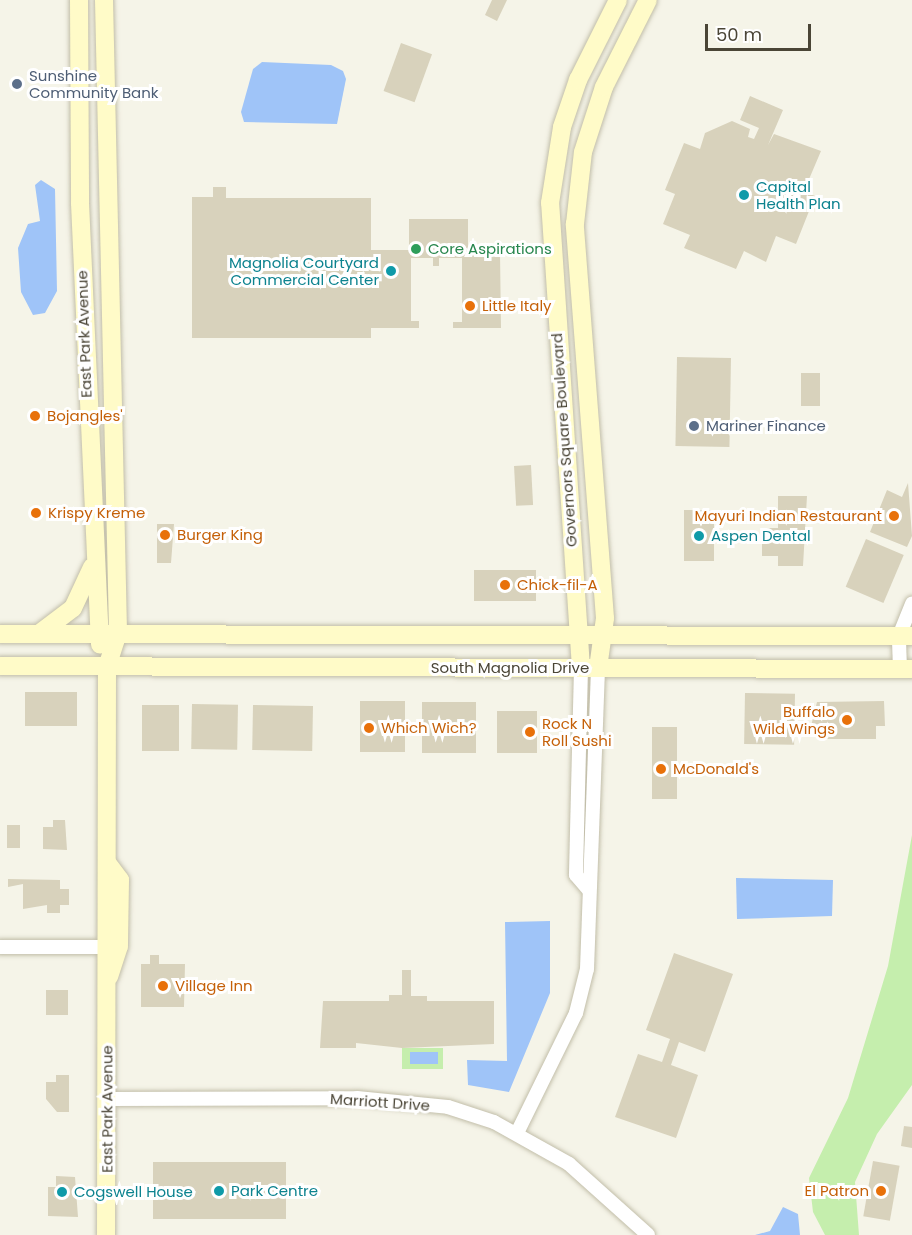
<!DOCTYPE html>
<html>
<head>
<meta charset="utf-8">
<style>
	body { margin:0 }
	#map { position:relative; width:912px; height:1235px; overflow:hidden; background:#f5f4e8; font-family:Poppins,sans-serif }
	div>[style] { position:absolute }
	.green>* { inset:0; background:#c5eead; transform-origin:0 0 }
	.water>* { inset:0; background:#9fc4f8; transform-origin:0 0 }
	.building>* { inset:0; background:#d8d2bc; transform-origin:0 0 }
	.roads { filter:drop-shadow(0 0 2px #c2bea9) drop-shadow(0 0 2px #c2bea9) }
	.street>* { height:14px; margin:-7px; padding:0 7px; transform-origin:7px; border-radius:7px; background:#fff }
	.secondary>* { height:18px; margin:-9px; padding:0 9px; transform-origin:9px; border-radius:9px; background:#fffbc8 }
	.dots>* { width:16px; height:16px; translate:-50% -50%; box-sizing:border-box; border:3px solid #fff; border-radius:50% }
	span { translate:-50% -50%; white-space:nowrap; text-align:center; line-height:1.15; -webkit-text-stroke:6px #fff; paint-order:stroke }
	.service-label { font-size:15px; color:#4e5e75 }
	.left { translate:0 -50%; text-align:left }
	.culture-label { font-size:15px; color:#0d838f }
	.right { translate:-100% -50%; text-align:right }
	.leisure-label { font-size:15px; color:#27864d }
	.food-label { font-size:15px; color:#c56008 }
	.street-label { font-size:15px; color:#4a4536 }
	.scale { position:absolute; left:705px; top:24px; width:106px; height:27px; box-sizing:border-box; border:3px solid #4a4536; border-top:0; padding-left:8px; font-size:18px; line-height:21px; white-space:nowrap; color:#4a4536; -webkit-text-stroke:4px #fff; paint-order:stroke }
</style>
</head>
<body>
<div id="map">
	<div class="green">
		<i style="clip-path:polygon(912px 835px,912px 1085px,877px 1134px,855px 1182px,859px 1235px,825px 1235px,813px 1212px,809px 1178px,848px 1098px,888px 966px)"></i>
		<i style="left:402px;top:1048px;width:41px;height:21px"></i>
	</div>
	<div class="water">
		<i style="clip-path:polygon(262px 62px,331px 65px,343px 71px,346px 79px,337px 124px,244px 122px,241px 112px,253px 69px)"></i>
		<i style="clip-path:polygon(41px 180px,55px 189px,57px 291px,45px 313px,33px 315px,21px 292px,18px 248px,28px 224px,40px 221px,35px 185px)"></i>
		<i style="clip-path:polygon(736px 878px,833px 880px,832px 916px,737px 919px)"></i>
		<i style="clip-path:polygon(550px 921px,550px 993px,509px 1092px,468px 1085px,467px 1060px,507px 1061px,505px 922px)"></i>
		<i style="left:438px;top:1052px;width:12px;height:28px;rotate:90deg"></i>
		<i style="clip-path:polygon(783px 1207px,798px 1214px,800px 1235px,755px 1235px,770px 1231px)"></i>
	</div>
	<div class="building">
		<i style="clip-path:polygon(492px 0,507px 0,497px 21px,485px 15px)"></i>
		<i style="left:401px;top:43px;width:33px;height:51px;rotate:20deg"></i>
		<i style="clip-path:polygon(750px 96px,783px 110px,768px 145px,774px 134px,821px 151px,804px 191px,815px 196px,796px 244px,776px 236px,766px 262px,744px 251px,736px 269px,684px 248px,690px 235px,663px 224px,675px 194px,665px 190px,684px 143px,700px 149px,705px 133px,732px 121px,750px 129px,748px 137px,754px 139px,759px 128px,740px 120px)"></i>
		<i style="clip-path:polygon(213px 187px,226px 187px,226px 198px,371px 198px,371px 250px,409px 250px,409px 219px,468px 219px,468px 252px,500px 252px,501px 328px,453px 328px,453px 322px,462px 322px,462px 258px,439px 258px,439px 266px,433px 266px,433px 258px,411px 258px,411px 321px,419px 321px,419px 328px,371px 328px,371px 338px,192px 338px,192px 197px,213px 197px)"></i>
		<i style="left:677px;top:357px;width:54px;height:89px;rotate:1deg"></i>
		<i style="left:801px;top:373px;width:19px;height:33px"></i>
		<i style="left:531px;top:465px;width:40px;height:17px;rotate:87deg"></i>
		<i style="clip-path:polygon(908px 483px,912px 536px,907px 547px,870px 532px,887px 490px,902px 497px)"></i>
		<i style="clip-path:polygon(778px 496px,807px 496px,803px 566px,778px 566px,778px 556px,762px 556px,762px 528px,778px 528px)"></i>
		<i style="left:684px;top:510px;width:30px;height:51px"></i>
		<i style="clip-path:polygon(157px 524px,174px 524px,171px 563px,157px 563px)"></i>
		<i style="left:866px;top:539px;width:41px;height:52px;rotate:23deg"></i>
		<i style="left:474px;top:570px;width:62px;height:31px"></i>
		<i style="left:25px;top:692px;width:52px;height:34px"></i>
		<i style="left:745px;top:693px;width:50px;height:51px;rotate:1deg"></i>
		<i style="left:360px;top:701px;width:45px;height:51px"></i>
		<i style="clip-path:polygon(884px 701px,885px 726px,876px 726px,876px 739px,817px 739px,817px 730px,810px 730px,817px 702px)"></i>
		<i style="left:422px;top:702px;width:54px;height:51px"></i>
		<i style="left:192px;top:704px;width:46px;height:45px;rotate:1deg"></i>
		<i style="left:142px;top:705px;width:37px;height:46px"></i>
		<i style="left:253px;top:705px;width:60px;height:45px;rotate:1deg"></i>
		<i style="left:497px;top:711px;width:40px;height:42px"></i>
		<i style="left:652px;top:727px;width:25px;height:72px"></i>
		<i style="clip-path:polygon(53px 820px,65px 820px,67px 850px,43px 849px,43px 827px,53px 827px)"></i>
		<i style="left:7px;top:825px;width:13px;height:23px"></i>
		<i style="clip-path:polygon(8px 879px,60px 880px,60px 889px,69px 889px,69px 905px,60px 905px,60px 913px,47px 913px,47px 905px,23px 909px,23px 884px,8px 887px)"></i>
		<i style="clip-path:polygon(674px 953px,733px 974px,705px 1052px,679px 1042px,671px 1065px,698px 1075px,676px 1138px,615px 1117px,638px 1054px,662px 1062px,670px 1039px,646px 1030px)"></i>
		<i style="clip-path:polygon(150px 955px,159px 955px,159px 964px,185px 964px,184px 1007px,141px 1007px,141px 964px,150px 964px)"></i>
		<i style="clip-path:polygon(402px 970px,411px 970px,411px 996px,427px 996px,427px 1001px,494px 1001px,494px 1044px,402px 1048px,356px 1043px,356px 1048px,320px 1048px,323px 1001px,389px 1001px,389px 995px,402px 995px)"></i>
		<i style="left:46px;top:990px;width:22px;height:25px"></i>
		<i style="clip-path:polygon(56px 1075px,69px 1075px,69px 1112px,57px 1112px,46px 1099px,46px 1082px,56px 1082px)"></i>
		<i style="clip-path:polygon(904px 1126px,912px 1127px,912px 1148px,901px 1146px)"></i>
		<i style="left:873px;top:1161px;width:27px;height:56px;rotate:10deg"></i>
		<i style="left:153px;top:1162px;width:133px;height:57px"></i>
		<i style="clip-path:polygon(56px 1176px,75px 1177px,78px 1217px,48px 1216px,48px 1187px,56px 1187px)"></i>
	</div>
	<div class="roads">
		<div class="street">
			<i style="left:581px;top:668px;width:207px;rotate:91.4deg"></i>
			<i style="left:576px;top:875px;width:18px;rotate:49deg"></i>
			<i style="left:900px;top:669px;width:33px;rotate:-92deg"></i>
			<i style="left:899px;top:636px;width:35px;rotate:-68deg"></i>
			<i style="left:0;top:947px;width:104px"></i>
			<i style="left:108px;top:1099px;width:249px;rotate:-0.2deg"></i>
			<i style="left:357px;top:1098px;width:91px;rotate:5.6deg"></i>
			<i style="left:448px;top:1107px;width:48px;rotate:18.1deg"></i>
			<i style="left:494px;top:1122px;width:86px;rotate:29.2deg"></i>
			<i style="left:569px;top:1164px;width:106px;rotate:41.9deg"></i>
			<i style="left:517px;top:1133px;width:134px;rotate:-63.8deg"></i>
			<i style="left:576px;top:1013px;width:45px;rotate:-76deg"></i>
			<i style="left:587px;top:969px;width:301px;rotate:-87.9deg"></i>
		</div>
		<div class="secondary">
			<i style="left:79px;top:0;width:203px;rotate:89.7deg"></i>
			<i style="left:80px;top:203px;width:442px;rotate:87.4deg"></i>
			<i style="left:104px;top:0;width:633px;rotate:88.73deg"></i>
			<i style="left:118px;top:633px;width:36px;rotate:108deg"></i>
			<i style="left:107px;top:667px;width:568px;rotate:90.1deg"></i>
			<i style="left:40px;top:633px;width:41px;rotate:-37.1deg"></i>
			<i style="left:73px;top:608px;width:45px;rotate:-65.1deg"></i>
			<i style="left:0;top:634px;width:912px;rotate:0.13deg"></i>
			<i style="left:0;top:666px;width:912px;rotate:0.19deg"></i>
			<i style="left:581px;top:668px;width:466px;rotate:-93.8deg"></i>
			<i style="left:550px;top:203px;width:77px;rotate:-81deg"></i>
			<i style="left:562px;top:127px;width:50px;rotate:-71.2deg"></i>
			<i style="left:578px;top:80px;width:89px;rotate:-63.4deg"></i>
			<i style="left:598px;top:668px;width:50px;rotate:-82deg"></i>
			<i style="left:605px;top:618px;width:395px;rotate:-94.4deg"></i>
			<i style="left:575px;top:224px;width:72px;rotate:-83.7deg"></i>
			<i style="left:583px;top:152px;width:68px;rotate:-72.1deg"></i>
			<i style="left:604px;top:87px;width:97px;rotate:-63.2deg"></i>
			<i style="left:108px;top:864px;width:20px;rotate:53deg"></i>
			<i style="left:120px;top:880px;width:66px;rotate:90.9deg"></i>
			<i style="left:119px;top:946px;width:32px;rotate:108deg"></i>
		</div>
	</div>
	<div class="dots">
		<i style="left:17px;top:84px;background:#5c6f8a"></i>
		<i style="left:744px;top:195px;background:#0f9aa8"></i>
		<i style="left:416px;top:249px;background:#2e9e5b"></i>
		<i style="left:391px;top:271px;background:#0f9aa8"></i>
		<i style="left:470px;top:306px;background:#e8710a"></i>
		<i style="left:35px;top:416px;background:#e8710a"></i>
		<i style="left:694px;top:426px;background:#5c6f8a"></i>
		<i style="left:36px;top:513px;background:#e8710a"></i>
		<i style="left:894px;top:516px;background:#e8710a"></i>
		<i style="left:165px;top:535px;background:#e8710a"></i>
		<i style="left:699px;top:536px;background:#0f9aa8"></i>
		<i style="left:505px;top:585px;background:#e8710a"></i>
		<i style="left:847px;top:720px;background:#e8710a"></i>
		<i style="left:369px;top:728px;background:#e8710a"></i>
		<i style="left:530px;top:732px;background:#e8710a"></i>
		<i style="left:661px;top:769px;background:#e8710a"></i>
		<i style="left:163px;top:986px;background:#e8710a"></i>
		<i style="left:219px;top:1191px;background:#0f9aa8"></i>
		<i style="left:881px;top:1191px;background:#e8710a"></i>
		<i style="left:62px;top:1192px;background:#0f9aa8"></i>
	</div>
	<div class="service-label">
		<span class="left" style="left:29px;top:84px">Sunshine<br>Community Bank</span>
		<span class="left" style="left:706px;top:426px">Mariner Finance</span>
	</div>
	<div class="culture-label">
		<span class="left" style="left:756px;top:195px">Capital<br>Health Plan</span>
		<span class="right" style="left:379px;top:271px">Magnolia Courtyard<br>Commercial Center</span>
		<span class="left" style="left:711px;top:536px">Aspen Dental</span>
		<span class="left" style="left:231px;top:1191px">Park Centre</span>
		<span class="left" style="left:74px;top:1192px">Cogswell House</span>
	</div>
	<div class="leisure-label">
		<span class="left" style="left:428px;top:249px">Core Aspirations</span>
	</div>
	<div class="food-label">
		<span class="left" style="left:482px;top:306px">Little Italy</span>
		<span class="left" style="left:47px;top:416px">Bojangles'</span>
		<span class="left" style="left:48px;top:513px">Krispy Kreme</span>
		<span class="right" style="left:882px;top:516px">Mayuri Indian Restaurant</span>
		<span class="left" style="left:177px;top:535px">Burger King</span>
		<span class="left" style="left:517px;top:585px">Chick-fil-A</span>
		<span class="right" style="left:835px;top:720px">Buffalo<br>Wild Wings</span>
		<span class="left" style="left:542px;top:732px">Rock N<br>Roll Sushi</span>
		<span class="left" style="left:381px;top:728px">Which Wich?</span>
		<span class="left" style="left:673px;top:769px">McDonald's</span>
		<span class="left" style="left:175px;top:986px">Village Inn</span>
		<span class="right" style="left:869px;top:1191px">El Patron</span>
	</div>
	<div class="street-label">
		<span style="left:84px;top:334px;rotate:-92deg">East Park Avenue</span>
		<span style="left:564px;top:440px;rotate:-94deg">Governors Square Boulevard</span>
		<span style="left:510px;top:668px">South Magnolia Drive</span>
		<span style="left:380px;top:1102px;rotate:4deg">Marriott Drive</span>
		<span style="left:107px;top:1109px;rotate:-90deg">East Park Avenue</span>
	</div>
	<div class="scale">50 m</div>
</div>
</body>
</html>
